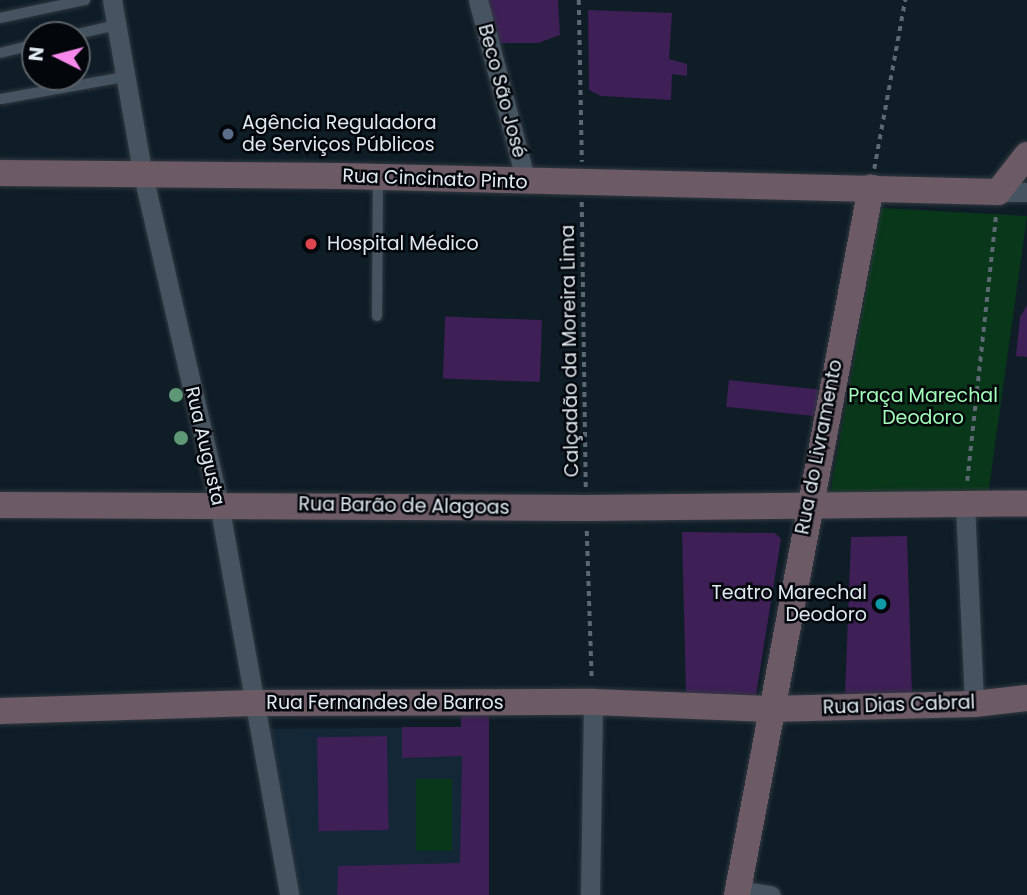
<!DOCTYPE html>
<html>
<head>
<meta charset="utf-8">
<style>
	body { margin:0 }
	#map { position:relative; width:1027px; height:895px; overflow:hidden; background:#0f1d27; font-family:Poppins,sans-serif }
	div>[style] { position:absolute }
	.built>* { inset:0; background:#132736 }
	.green>* { inset:0; background:#083719; transform-origin:0 0 }
	.building>* { inset:0; background:#3e1f56; transform-origin:0 0 }
	.path>* { height:3.5px; margin-top:-1.75px; transform-origin:0; background:repeating-linear-gradient(90deg,#5c6872 0 5px,transparent 0 10px) }
	.roads { filter:drop-shadow(0 0 2px #313941) drop-shadow(0 0 2px #313941) }
	.lane>* { height:10px; margin:-5px; padding:0 5px; transform-origin:5px; border-radius:5px; background:#455460 }
	.street>* { height:19px; margin:-9.5px; padding:0 9.5px; transform-origin:9.5px; border-radius:9.5px; background:#455460 }
	.secondary>* { height:26px; margin:-13px; padding:0 13px; transform-origin:13px; border-radius:13px; background:#6c5a65 }
	.trees>* { width:14px; height:14px; margin:-7px; border-radius:50%; background:#5f9877 }
	.dots>* { width:19px; height:19px; translate:-50% -50%; box-sizing:border-box; border:4px solid #03070b; border-radius:50% }
	span { translate:-50% -50%; white-space:nowrap; text-align:center; line-height:1.15; -webkit-text-stroke:5px #03070b; paint-order:stroke }
	.street-label { font-size:19px; color:#e0e9f1 }
	.poi-label { font-size:19px; color:#e0e9f1 }
	.left { translate:0 -50%; text-align:left }
	.right { translate:-100% -50%; text-align:right }
	.park-label { font-size:19px; color:#a1fdb8 }
	.north { position:absolute; left:21px; top:21px; width:70px; height:70px; box-sizing:border-box; background:#03070b; border:2px solid #5b6167; border-radius:50%; rotate:276deg; font-size:19px; font-weight:700; line-height:28px; text-align:center; color:#e0e9f1 }
	.north::after { content:''; display:block; margin:auto; width:24px; height:32px; background:#f788ec; clip-path:polygon(50% 0,100% 100%,50% 72%,0 100%) }
</style>
</head>
<body>
<div id="map">
	<div class="built">
		<i style="clip-path:polygon(489px 715px,489px 895px,294px 895px,266px 729px,461px 727px,461px 716px)"></i>
	</div>
	<div class="green">
		<i style="clip-path:polygon(881px 208px,1027px 216px,988px 495px,830px 494px)"></i>
		<i style="left:452px;top:779px;width:72px;height:36px;rotate:90deg"></i>
	</div>
	<div class="building">
		<i style="clip-path:polygon(485px 0,558px 0,560px 35px,538px 43px,497px 43px)"></i>
		<i style="clip-path:polygon(588px 10px,672px 13px,669px 59px,687px 64px,687px 76px,672px 74px,671px 100px,601px 96px,589px 90px)"></i>
		<i style="clip-path:polygon(1027px 305px,1027px 357px,1016px 356px,1020px 317px)"></i>
		<i style="left:542px;top:320px;width:62px;height:97px;rotate:92deg"></i>
		<i style="left:729px;top:380px;width:90px;height:27px;rotate:6deg"></i>
		<i style="clip-path:polygon(682px 532px,775px 533px,781px 539px,756px 695px,686px 694px)"></i>
		<i style="clip-path:polygon(907px 536px,912px 695px,845px 696px,851px 537px)"></i>
		<i style="clip-path:polygon(489px 715px,489px 895px,337px 895px,338px 866px,460px 863px,462px 756px,402px 758px,402px 727px,461px 727px,461px 716px)"></i>
		<i style="left:387px;top:736px;width:94px;height:70px;rotate:89deg"></i>
	</div>
	<div class="path">
		<i style="left:579px;top:0;width:162px;rotate:88.9deg"></i>
		<i style="left:874px;top:169px;width:172px;rotate:-79.6deg"></i>
		<i style="left:582px;top:202px;width:286px;rotate:89.2deg"></i>
		<i style="left:967px;top:481px;width:269px;rotate:-83.8deg"></i>
		<i style="left:587px;top:531px;width:149px;rotate:88.1deg"></i>
	</div>
	<div class="roads">
		<div class="lane">
			<i style="left:0;top:18px;width:87px;rotate:-12deg"></i>
			<i style="left:73px;top:35px;width:44px;rotate:-13.1deg"></i>
			<i style="left:0;top:53px;width:36px;rotate:-14deg"></i>
			<i style="left:1px;top:99px;width:126px;rotate:-10.1deg"></i>
			<i style="left:377px;top:316px;width:139px;rotate:-89.6deg"></i>
		</div>
		<div class="street">
			<i style="left:112px;top:0;width:178px;rotate:80deg"></i>
			<i style="left:143px;top:175px;width:338px;rotate:77deg"></i>
			<i style="left:219px;top:504px;width:397px;rotate:79.8deg"></i>
			<i style="left:478px;top:0;width:188px;rotate:75.2deg"></i>
			<i style="left:998px;top:192px;width:29px"></i>
			<i style="left:965px;top:504px;width:200px;rotate:87.4deg"></i>
			<i style="left:738px;top:890px;width:33px;rotate:9deg"></i>
			<i style="left:590px;top:895px;width:193px;rotate:-89.1deg"></i>
		</div>
		<div class="secondary">
			<i style="left:0;top:173px;width:342px;rotate:0.5deg"></i>
			<i style="left:342px;top:176px;width:656px;rotate:1.4deg"></i>
			<i style="left:998px;top:192px;width:47px;rotate:-51.9deg"></i>
			<i style="left:0;top:505px;width:586px;rotate:0.29deg"></i>
			<i style="left:586px;top:508px;width:441px;rotate:-0.6deg"></i>
			<i style="left:0;top:711px;width:254px;rotate:-1.8deg"></i>
			<i style="left:254px;top:703px;width:339px;rotate:-0.2deg"></i>
			<i style="left:593px;top:702px;width:177px;rotate:2.3deg"></i>
			<i style="left:770px;top:709px;width:204px;rotate:-1.4deg"></i>
			<i style="left:974px;top:704px;width:53px;rotate:-6.5deg"></i>
			<i style="left:737px;top:895px;width:720px;rotate:-79.27deg"></i>
		</div>
	</div>
	<div class="trees">
		<i style="left:176px;top:395px"></i>
		<i style="left:181px;top:438px"></i>
	</div>
	<div class="dots">
		<i style="left:228px;top:134px;background:#5c6f8a"></i>
		<i style="left:311px;top:244px;background:#e0444e"></i>
		<i style="left:881px;top:604px;background:#0f9aa8"></i>
	</div>
	<div class="street-label">
		<span style="left:502px;top:91px;rotate:75deg">Beco São José</span>
		<span style="left:435px;top:179px;rotate:2deg">Rua Cincinato Pinto</span>
		<span style="left:570px;top:351px;rotate:-91deg">Calçadão da Moreira Lima</span>
		<span style="left:205px;top:446px;rotate:77deg">Rua Augusta</span>
		<span style="left:819px;top:447px;rotate:-79deg">Rua do Livramento</span>
		<span style="left:404px;top:506px;rotate:1deg">Rua Barão de Alagoas</span>
		<span style="left:385px;top:703px">Rua Fernandes de Barros</span>
		<span style="left:899px;top:705px;rotate:-2deg">Rua Dias Cabral</span>
	</div>
	<div class="poi-label">
		<span class="left" style="left:242px;top:134px">Agência Reguladora<br>de Serviços Públicos</span>
		<span class="left" style="left:327px;top:244px">Hospital Médico</span>
		<span class="right" style="left:867px;top:604px">Teatro Marechal<br>Deodoro</span>
	</div>
	<div class="park-label">
		<span style="left:923px;top:407px">Praça Marechal<br>Deodoro</span>
	</div>
	<div class="north">N</div>
</div>
</body>
</html>
